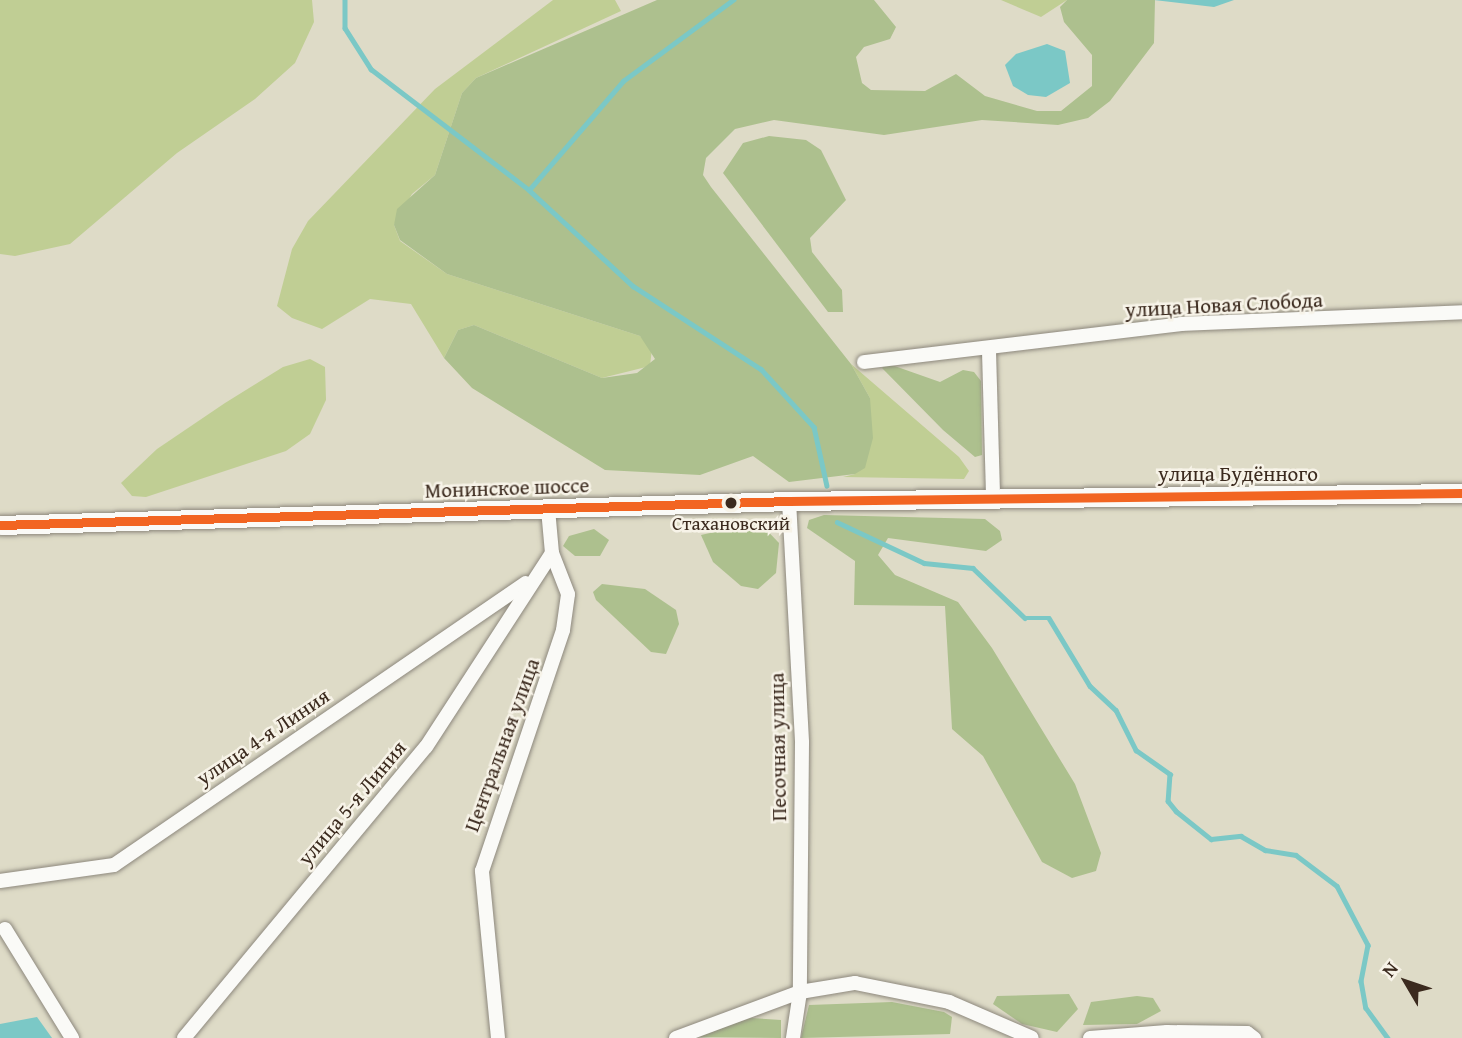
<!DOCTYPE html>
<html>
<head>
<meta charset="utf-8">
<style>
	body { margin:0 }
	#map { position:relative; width:1462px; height:1038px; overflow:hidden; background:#dedbc7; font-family:"Gentium Book Plus",serif }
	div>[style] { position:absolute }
	.green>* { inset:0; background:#c0ce94 }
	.forest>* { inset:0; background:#adc08e }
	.water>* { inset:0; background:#7bc8c6 }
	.stream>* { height:4.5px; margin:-2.25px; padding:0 2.25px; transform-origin:2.25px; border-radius:2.25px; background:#7bc8c6 }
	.roads { filter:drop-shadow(0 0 2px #8d887d) drop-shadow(0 0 2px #8d887d) }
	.minor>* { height:14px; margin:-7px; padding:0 7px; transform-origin:7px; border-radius:7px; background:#fafaf7 }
	.secondary>* { height:19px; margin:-9.5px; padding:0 9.5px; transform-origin:9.5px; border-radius:9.5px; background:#fafaf7 }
	.bus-1>* { height:9px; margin:-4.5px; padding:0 4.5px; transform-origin:4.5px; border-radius:4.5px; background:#f26522 }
	.dots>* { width:19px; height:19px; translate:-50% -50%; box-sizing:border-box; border:4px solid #f7f3e8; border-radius:50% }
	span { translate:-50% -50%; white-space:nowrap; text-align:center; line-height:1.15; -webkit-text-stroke:5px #f7f3e8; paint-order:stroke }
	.bus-label { font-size:19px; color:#3b2a1e }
	.street-label { font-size:21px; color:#3b2a1e }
	.north { position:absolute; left:1371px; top:947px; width:70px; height:70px; -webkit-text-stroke:5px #f7f3e8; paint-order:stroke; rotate:309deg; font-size:19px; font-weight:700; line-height:28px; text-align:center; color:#3b2a1e }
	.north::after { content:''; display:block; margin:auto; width:24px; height:32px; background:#3b2a1e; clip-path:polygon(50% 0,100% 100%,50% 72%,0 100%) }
</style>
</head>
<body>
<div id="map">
	<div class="green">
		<i style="clip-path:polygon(0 0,312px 0,314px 22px,295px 63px,255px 99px,177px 153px,70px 244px,15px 256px,0 254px)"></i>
		<i style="clip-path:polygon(553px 0,615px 0,621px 11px,476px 78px,462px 93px,435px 175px,412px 194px,394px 225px,400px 241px,447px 274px,640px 336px,652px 348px,650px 366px,602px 378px,474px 325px,458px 330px,444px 358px,411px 304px,370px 299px,322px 329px,292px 318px,277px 306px,292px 249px,308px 221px,435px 89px)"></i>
		<i style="clip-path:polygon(1001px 0,1067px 0,1041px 17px)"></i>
		<i style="clip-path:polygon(310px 359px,325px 367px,326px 400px,310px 434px,286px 451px,146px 497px,132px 496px,121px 483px,157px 449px,225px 403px,283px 367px)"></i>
		<i style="clip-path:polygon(851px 364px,959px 457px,969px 471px,964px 479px,843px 477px,855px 474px,870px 398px)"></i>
	</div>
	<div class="forest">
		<i style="clip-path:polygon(657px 0,874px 0,896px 27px,890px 39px,864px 47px,856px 57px,862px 83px,871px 90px,925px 91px,956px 74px,985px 96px,1037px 111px,1061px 111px,1092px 86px,1092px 55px,1064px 22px,1060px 7px,1067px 0,1155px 0,1154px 43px,1110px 101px,1088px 118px,1058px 125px,982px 120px,884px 135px,774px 120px,735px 129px,706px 158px,703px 175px,711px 187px,851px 364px,870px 398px,873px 438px,865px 468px,855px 474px,789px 482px,753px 456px,700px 475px,605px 470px,472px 388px,444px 358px,458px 330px,474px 325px,602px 378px,637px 373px,655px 359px,640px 336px,447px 274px,400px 240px,394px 225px,397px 209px,435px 175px,462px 93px,476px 78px)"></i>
		<i style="clip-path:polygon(769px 136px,806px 140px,821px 150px,846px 200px,810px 238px,812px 252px,842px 290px,843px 312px,828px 312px,723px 173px,743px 143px)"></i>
		<i style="clip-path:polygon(886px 363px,940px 382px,963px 370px,974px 372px,981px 381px,982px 455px,975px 457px,943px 430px,882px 368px)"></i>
		<i style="clip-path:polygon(824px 515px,985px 519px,1000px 531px,1002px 540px,986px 551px,888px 538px,878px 555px,895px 575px,958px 602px,992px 648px,1075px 784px,1101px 853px,1096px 871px,1072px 878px,1042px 862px,983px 756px,952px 729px,945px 606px,854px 605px,855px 561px,807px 528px,809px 520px)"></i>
		<i style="clip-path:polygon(759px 522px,779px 543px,776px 573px,758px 589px,741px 586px,713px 562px,701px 535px)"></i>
		<i style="clip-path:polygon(594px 529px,609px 540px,600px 556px,575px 556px,563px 546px,569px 536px)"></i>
		<i style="clip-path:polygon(602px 584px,645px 589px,676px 610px,679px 624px,666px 654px,651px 652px,596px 600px,593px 592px)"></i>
		<i style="clip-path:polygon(1069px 994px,1078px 1009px,1057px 1032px,1022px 1024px,993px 1004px,997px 996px)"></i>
		<i style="clip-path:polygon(1137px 996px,1153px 998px,1161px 1011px,1137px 1024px,1083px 1025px,1091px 1002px)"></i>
		<i style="clip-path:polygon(892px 1002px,944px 1012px,952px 1017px,950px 1034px,801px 1038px,809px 1005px)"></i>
		<i style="clip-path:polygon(751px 1018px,781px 1020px,781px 1038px,691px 1037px)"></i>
	</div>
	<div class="water">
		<i style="clip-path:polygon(1154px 0,1234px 0,1214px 7px)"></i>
		<i style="clip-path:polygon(1047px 44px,1065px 51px,1070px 83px,1046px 97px,1028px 95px,1013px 86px,1005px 65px,1016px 54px)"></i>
		<i style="clip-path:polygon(37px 1017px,52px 1038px,0 1038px,0 1024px)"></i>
	</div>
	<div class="stream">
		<i style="left:345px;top:0;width:28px;rotate:90deg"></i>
		<i style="left:345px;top:28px;width:49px;rotate:57.6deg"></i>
		<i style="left:371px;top:69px;width:199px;rotate:37.4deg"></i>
		<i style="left:529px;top:190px;width:142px;rotate:42.7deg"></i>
		<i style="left:633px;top:286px;width:153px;rotate:33deg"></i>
		<i style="left:761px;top:369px;width:79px;rotate:47.6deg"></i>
		<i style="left:814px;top:427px;width:60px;rotate:77.6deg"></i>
		<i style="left:529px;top:190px;width:144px;rotate:-49.2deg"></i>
		<i style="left:623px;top:81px;width:137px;rotate:-36.4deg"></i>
		<i style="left:837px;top:522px;width:96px;rotate:25.2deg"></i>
		<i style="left:924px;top:563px;width:49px;rotate:5.8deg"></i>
		<i style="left:973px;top:568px;width:72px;rotate:43.9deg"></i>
		<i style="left:1025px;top:618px;width:24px"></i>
		<i style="left:1049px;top:618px;width:79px;rotate:58.9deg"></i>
		<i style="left:1090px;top:686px;width:35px;rotate:43deg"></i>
		<i style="left:1116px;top:710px;width:45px;rotate:63.4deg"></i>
		<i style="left:1136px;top:750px;width:42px;rotate:35.2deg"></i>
		<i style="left:1170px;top:774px;width:27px;rotate:94deg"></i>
		<i style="left:1168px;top:801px;width:13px;rotate:51deg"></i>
		<i style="left:1176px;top:811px;width:45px;rotate:38.7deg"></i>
		<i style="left:1211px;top:839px;width:30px;rotate:-6deg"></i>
		<i style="left:1241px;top:836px;width:28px;rotate:30deg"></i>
		<i style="left:1265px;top:850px;width:31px;rotate:9deg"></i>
		<i style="left:1296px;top:855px;width:51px;rotate:37.1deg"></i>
		<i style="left:1337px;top:886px;width:67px;rotate:62.3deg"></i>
		<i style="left:1368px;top:945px;width:37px;rotate:101deg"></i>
		<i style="left:1361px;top:981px;width:27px;rotate:80deg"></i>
		<i style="left:1366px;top:1008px;width:37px;rotate:54deg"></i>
	</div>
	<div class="roads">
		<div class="minor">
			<i style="left:989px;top:351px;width:147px;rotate:88.4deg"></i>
			<i style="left:864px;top:362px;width:319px;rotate:-6.8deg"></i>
			<i style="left:1181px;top:324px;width:281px;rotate:-2.4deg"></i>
			<i style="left:789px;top:501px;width:242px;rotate:86.9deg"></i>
			<i style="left:802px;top:743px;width:249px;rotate:90.5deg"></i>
			<i style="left:800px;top:992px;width:47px;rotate:98.7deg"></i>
			<i style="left:0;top:881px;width:115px;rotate:-8deg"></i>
			<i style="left:114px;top:865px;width:499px;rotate:-34.4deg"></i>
			<i style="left:5px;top:929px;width:128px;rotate:58.4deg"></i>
			<i style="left:184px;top:1038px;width:378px;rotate:-50.3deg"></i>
			<i style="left:426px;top:747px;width:231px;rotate:-57deg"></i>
			<i style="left:552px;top:553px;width:44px;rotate:-95.2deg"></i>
			<i style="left:498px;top:1038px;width:168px;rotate:-95.5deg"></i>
			<i style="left:482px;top:871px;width:254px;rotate:-71.4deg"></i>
			<i style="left:563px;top:630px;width:36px;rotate:-82deg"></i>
			<i style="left:568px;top:594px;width:44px;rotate:-111.3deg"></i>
			<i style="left:676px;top:1038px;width:132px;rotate:-20.4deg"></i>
			<i style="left:800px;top:992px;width:56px;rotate:-9.3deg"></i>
			<i style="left:855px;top:983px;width:96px;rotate:11.4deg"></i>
			<i style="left:949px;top:1002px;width:90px;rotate:23.4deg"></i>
			<i style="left:1090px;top:1038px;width:77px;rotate:-4.5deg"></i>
			<i style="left:1167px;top:1032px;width:80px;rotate:0.7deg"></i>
			<i style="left:1247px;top:1033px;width:9px;rotate:36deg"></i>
		</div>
		<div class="secondary">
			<i style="left:0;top:525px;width:789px;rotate:-1.74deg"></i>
			<i style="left:789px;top:501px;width:673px;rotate:-0.68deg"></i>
		</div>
	</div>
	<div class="bus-1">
		<i style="left:0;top:525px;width:789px;rotate:-1.74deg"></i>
		<i style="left:789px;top:501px;width:673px;rotate:-0.68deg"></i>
	</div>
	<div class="dots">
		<i style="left:731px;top:503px;background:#3b2a1e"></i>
	</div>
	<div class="bus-label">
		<span style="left:731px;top:524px">Стахановский</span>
	</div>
	<div class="street-label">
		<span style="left:1224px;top:305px;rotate:-3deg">улица Новая Слобода</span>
		<span style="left:1238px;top:474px">улица Будённого</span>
		<span style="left:507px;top:488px;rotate:-2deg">Монинское шоссе</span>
		<span style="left:263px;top:737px;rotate:-34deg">улица 4-я Линия</span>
		<span style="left:502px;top:745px;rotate:-70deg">Центральная улица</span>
		<span style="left:778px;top:747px;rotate:-91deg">Песочная улица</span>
		<span style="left:352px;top:803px;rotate:-50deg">улица 5-я Линия</span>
	</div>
	<div class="north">N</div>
</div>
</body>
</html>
